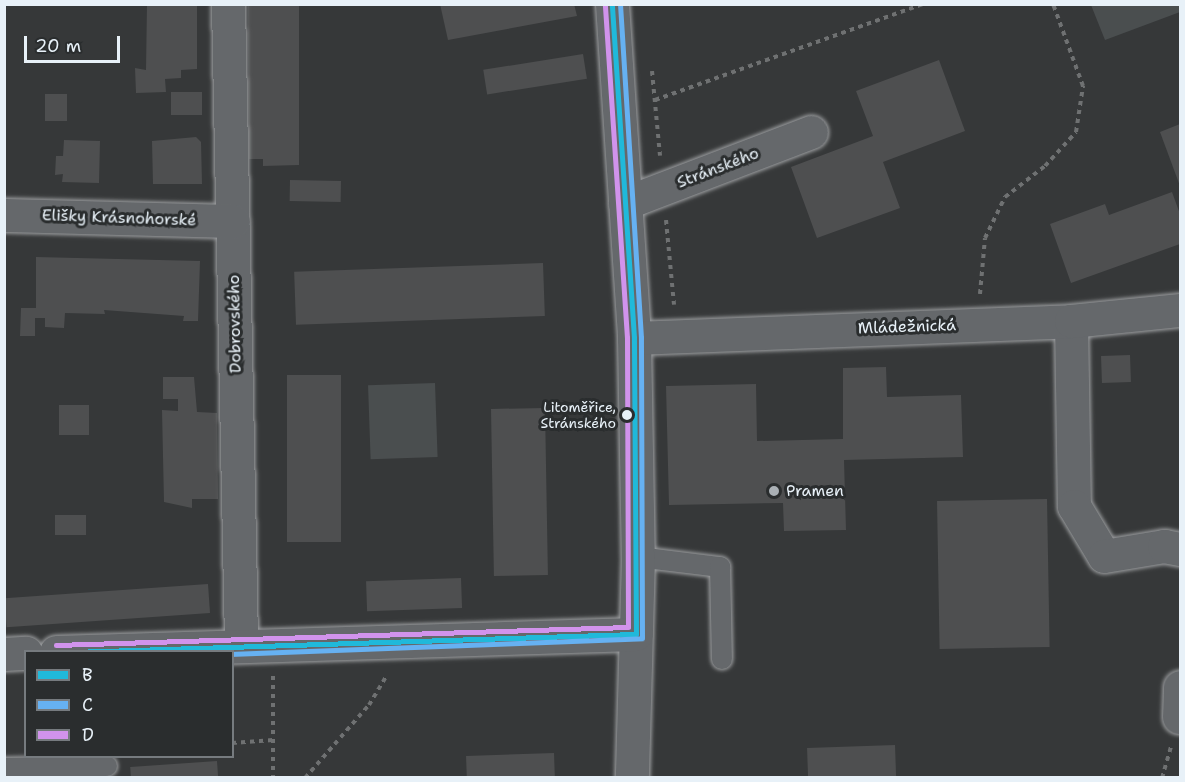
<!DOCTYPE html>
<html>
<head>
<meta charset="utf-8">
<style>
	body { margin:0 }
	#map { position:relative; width:1185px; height:782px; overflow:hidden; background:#363839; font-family:"Shantell Sans",sans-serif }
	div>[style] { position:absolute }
	.green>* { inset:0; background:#4a4e4f; transform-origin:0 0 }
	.building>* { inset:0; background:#4e4f50; transform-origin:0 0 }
	.path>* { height:4px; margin-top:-2px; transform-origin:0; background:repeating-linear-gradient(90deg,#6f7172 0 4.5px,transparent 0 9px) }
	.roads { filter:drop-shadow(0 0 2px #9b9d9f) drop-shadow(0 0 2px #9b9d9f) }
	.service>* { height:20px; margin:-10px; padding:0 10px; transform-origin:10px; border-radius:10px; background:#65686b }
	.minor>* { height:33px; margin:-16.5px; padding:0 16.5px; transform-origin:16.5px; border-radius:16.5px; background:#65686b }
	.bus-1>* { height:4.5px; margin:-2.25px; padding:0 2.25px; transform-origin:2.25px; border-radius:2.25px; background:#20b9da }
	.bus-2>* { height:4.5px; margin:-2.25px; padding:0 2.25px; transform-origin:2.25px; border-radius:2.25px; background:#66b1f2 }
	.bus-3>* { height:4.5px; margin:-2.25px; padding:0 2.25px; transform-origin:2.25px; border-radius:2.25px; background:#d193ec }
	.dots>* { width:16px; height:16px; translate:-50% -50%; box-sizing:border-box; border:3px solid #2a2d2e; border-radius:50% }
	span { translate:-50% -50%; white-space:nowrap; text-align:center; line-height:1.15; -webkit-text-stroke:6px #2a2d2e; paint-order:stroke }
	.bus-label { font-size:14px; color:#e8f1f8 }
	.right { translate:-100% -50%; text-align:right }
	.street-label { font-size:16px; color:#e8f1f8 }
	.poi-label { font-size:16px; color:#e8f1f8 }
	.left { translate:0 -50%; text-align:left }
	.frame { position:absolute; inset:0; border:6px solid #e8f1f8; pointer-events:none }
	.legend { position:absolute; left:24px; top:650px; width:210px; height:108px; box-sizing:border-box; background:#2a2d2e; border:2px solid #767b7f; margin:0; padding:8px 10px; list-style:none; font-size:18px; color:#e8f1f8 }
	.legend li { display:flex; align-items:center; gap:12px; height:30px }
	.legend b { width:30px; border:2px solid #767b7f }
	.scale { position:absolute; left:24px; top:36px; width:96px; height:27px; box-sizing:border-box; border:3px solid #e8f1f8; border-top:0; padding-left:8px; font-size:18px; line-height:21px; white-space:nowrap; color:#e8f1f8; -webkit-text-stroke:4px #2a2d2e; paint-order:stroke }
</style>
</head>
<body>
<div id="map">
	<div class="green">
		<i style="clip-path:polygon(1091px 5px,1180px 5px,1180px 12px,1105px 40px)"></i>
		<i style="left:435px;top:383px;width:74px;height:67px;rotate:88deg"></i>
	</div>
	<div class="building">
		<i style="clip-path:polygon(147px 4px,197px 4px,197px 69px,181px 70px,181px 78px,165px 79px,166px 92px,136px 93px,135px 68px,146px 70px)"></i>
		<i style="clip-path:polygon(248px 4px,299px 4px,299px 165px,263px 166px,263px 159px,249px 159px)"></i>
		<i style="clip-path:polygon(440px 4px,574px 4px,577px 16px,448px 40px)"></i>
		<i style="left:583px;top:54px;width:25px;height:101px;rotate:81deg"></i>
		<i style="clip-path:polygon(939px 60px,965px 131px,883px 162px,900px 208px,817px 238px,791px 167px,873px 136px,856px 91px)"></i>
		<i style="left:171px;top:92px;width:31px;height:23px"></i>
		<i style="left:45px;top:94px;width:22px;height:27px"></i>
		<i style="clip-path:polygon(1180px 124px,1180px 186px,1160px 132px)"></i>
		<i style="clip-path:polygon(196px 137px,201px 142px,202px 184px,153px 184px,152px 141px)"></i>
		<i style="clip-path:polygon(64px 140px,100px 141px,99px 183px,62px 182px,63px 174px,55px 175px,56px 156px,63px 156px)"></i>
		<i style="left:290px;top:180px;width:51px;height:21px;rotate:1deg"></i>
		<i style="clip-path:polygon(1172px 192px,1180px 214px,1180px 244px,1071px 283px,1050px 224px,1105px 204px,1109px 215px)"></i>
		<i style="clip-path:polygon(36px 257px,200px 261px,198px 321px,183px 321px,184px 316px,104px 310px,105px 314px,65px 313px,64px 328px,45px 327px,45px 318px,35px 318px,35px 336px,20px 336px,21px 308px,36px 308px)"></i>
		<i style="left:543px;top:263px;width:53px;height:249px;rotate:88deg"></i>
		<i style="left:1130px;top:355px;width:27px;height:29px;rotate:88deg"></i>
		<i style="clip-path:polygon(886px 367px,887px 397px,961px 395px,963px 457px,844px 460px,846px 530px,784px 531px,783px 503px,669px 505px,666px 386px,756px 384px,757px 441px,843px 439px,843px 368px)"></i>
		<i style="left:287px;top:375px;width:54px;height:167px"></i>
		<i style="clip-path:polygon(163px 377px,194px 377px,197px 412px,217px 413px,218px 499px,192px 499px,192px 508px,164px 502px,162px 410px,178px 411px,178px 399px,163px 399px)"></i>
		<i style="left:59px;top:405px;width:30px;height:30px"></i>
		<i style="left:545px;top:408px;width:167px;height:54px;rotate:89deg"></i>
		<i style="left:1047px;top:499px;width:148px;height:110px;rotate:89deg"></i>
		<i style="left:55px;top:515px;width:31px;height:20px"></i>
		<i style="left:461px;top:578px;width:30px;height:95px;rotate:88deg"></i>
		<i style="left:208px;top:584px;width:29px;height:204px;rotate:86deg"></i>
		<i style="left:895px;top:745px;width:32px;height:88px;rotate:88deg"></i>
		<i style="left:554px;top:753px;width:24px;height:88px;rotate:88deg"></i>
		<i style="left:217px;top:761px;width:16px;height:87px;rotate:86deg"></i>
	</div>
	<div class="path">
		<i style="left:652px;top:71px;width:85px;rotate:84.6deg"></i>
		<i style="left:655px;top:100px;width:285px;rotate:-19.7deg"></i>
		<i style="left:666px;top:220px;width:85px;rotate:84.6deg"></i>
		<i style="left:980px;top:294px;width:56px;rotate:-84.9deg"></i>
		<i style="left:985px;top:238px;width:46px;rotate:-64deg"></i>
		<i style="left:1005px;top:197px;width:51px;rotate:-37.8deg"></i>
		<i style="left:1045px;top:166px;width:46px;rotate:-47.6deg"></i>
		<i style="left:1076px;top:132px;width:47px;rotate:-81.3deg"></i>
		<i style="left:1083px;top:86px;width:87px;rotate:-110.1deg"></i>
		<i style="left:273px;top:676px;width:102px;rotate:90deg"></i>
		<i style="left:232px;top:743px;width:41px;rotate:-4.2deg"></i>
		<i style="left:305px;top:778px;width:97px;rotate:-48.8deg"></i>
		<i style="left:369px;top:705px;width:35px;rotate:-59deg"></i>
		<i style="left:1162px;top:778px;width:33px;rotate:-74deg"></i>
	</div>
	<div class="roads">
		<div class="service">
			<i style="left:638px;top:557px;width:83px;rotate:7deg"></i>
			<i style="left:720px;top:567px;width:92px;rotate:88.8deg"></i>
			<i style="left:4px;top:768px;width:103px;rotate:-1.1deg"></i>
		</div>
		<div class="minor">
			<i style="left:228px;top:4px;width:639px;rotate:88.83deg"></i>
			<i style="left:612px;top:4px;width:335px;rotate:86.2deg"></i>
			<i style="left:634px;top:338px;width:219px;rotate:89deg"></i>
			<i style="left:638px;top:557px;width:221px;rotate:91.6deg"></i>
			<i style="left:625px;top:203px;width:199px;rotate:-20.9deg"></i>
			<i style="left:4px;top:215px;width:229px;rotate:1.5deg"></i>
			<i style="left:1071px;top:321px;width:185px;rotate:89.1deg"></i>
			<i style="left:1074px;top:506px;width:58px;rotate:59deg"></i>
			<i style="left:1104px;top:556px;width:61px;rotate:-9.5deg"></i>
			<i style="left:1164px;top:546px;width:16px;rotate:11deg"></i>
			<i style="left:634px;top:338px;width:437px;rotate:-2.2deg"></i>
			<i style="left:1071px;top:321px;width:110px;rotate:-5.8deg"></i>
			<i style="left:56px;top:652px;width:580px;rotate:-1.78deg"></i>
			<i style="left:4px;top:654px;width:22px;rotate:-3deg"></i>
			<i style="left:1179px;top:717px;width:30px;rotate:-88deg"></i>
		</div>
	</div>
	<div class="bus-1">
		<i style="left:72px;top:652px;width:564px;rotate:-1.83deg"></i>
		<i style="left:636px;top:634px;width:296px;rotate:-90.4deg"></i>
		<i style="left:634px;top:338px;width:335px;rotate:-93.8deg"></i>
	</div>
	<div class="bus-2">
		<i style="left:232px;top:654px;width:410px;rotate:-2.2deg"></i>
		<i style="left:642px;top:638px;width:300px;rotate:-90.2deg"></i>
		<i style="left:641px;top:338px;width:335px;rotate:-93.6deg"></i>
	</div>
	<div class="bus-3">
		<i style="left:56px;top:645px;width:572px;rotate:-1.8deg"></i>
		<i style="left:628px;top:627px;width:289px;rotate:-90.2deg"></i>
		<i style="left:627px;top:338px;width:335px;rotate:-93.8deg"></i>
	</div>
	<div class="dots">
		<i style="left:627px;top:415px;background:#e8f1f8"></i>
		<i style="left:774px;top:491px;background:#aab0b5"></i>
	</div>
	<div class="bus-label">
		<span class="right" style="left:616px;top:415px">Litoměřice,<br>Stránského</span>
	</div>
	<div class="street-label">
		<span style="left:718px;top:168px;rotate:-21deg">Stránského</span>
		<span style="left:119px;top:218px;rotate:2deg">Elišky Krásnohorské</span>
		<span style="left:235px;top:324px;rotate:-91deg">Dobrovského</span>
		<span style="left:907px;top:327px;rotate:-2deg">Mládežnická</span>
	</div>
	<div class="poi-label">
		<span class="left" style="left:786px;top:491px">Pramen</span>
	</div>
	<div class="frame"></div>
	<ul class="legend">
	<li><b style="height:8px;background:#20b9da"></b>B</li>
	<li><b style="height:8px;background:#66b1f2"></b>C</li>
	<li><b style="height:8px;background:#d193ec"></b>D</li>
	</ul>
	<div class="scale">20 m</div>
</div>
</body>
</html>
